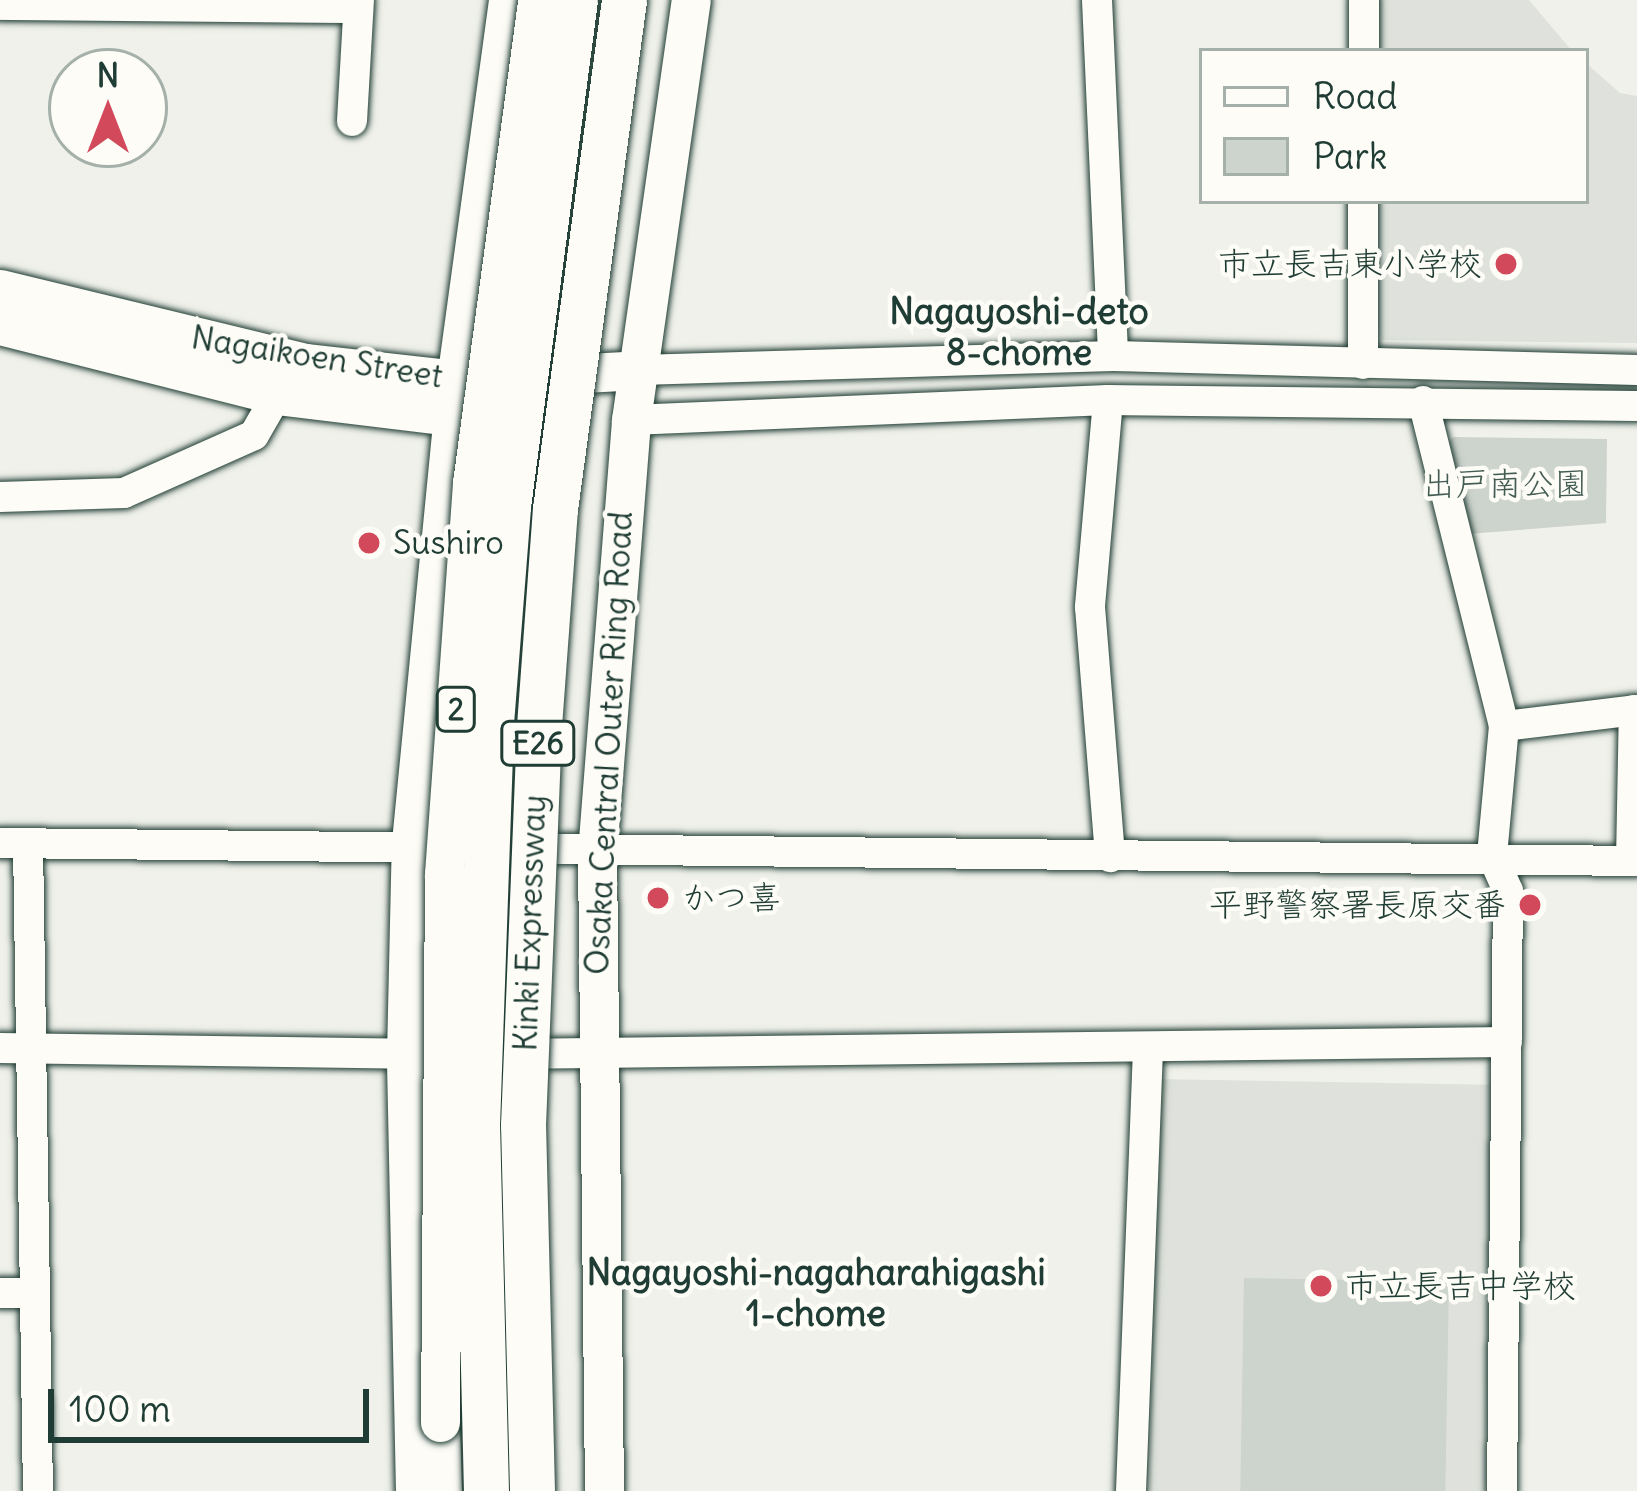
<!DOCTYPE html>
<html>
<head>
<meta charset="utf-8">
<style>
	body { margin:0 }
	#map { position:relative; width:1637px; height:1491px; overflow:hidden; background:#f0f1eb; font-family:Delius,"Klee One",sans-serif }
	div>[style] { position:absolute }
	.built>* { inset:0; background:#dfe2dc; transform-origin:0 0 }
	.green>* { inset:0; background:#cdd3cd; transform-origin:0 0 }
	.roads { filter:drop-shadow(0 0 3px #1f3d34) drop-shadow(0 0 3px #1f3d34) }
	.minor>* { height:30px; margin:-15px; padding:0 15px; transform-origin:15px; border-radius:15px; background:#fdfcf7 }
	.major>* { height:39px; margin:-19.5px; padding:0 19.5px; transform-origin:19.5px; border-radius:19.5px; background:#fdfcf7 }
	.bridges { filter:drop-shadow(0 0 3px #1f3d34) drop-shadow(0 0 3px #1f3d34) }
	.major-bridge>* { height:39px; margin:-19.5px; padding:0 19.5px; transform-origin:19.5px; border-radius:19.5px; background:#fdfcf7 }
	.highway-bridge>* { height:45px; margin:-22.5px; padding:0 22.5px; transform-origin:22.5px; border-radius:22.5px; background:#fdfcf7 }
	.dots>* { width:33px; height:33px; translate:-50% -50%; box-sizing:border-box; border:6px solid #fdfcf7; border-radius:50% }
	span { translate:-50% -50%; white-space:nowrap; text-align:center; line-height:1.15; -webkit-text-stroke:9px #fdfcf7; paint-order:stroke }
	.shield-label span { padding:3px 9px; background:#fdfcf7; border:3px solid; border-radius:9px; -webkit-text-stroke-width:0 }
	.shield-label { font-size:30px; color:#1f3d34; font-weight:700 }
	.poi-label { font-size:33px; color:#1f3d34 }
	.right { translate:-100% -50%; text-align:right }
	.left { translate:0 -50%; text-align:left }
	.street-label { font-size:33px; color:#1f3d34 }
	.park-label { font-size:33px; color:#425b53 }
	.neighbourhood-label { font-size:36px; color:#1f3d34; font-weight:700 }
	.legend { position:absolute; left:1199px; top:48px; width:390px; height:156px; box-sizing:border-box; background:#fdfcf7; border:3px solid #a4b0a9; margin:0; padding:15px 21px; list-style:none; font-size:36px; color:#1f3d34 }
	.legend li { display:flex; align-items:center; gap:24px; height:60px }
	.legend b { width:60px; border:3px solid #a4b0a9 }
	.north { position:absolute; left:48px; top:48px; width:120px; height:120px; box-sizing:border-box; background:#fdfcf7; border:3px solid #a4b0a9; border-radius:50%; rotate:0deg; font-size:33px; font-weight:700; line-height:48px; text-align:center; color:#1f3d34 }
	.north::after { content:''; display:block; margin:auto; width:42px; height:54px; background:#d1495b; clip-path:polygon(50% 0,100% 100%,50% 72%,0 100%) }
	.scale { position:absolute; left:48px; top:1389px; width:321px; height:54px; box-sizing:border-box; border:6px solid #1f3d34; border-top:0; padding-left:15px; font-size:36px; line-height:42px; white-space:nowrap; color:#1f3d34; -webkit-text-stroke:9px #fdfcf7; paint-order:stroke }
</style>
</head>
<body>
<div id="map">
	<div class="built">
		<i style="clip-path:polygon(1379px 0,1529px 0,1572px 51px,1379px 51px)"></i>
		<i style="clip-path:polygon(1586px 63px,1620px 93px,1637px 96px,1637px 343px,1382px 340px,1375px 327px,1377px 201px,1586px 201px)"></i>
		<i style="left:1157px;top:1079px;width:335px;height:412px;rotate:1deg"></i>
	</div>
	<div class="green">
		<i style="clip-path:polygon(1453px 437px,1607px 439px,1606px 523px,1468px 534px,1446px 446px)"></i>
		<i style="left:1244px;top:1278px;width:205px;height:213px;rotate:1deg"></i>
	</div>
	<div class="roads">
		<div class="minor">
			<i style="left:1097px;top:0;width:356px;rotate:87.4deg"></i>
			<i style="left:0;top:5px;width:357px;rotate:0.5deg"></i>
			<i style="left:1364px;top:51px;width:51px;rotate:-90deg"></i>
			<i style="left:352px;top:121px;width:121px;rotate:-86.7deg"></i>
			<i style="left:1363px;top:364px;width:163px;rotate:-90deg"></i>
			<i style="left:639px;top:370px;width:474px;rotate:-1.7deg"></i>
			<i style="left:1113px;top:356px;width:524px;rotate:1.53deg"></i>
			<i style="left:1108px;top:400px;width:208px;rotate:95deg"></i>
			<i style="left:1090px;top:607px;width:251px;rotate:85.4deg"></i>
			<i style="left:1423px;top:401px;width:335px;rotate:76deg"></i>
			<i style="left:1504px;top:726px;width:130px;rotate:95.3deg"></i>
			<i style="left:1492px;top:855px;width:39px;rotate:66deg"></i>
			<i style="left:1508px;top:891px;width:600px;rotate:90.57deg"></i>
			<i style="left:631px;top:420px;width:477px;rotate:-2.4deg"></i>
			<i style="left:1108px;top:400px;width:529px;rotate:0.65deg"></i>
			<i style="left:0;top:497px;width:124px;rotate:-1.8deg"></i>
			<i style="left:124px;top:493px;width:142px;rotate:-24deg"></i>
			<i style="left:254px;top:435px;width:46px;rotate:-60.1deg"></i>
			<i style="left:1504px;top:726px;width:134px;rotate:-6.9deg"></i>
			<i style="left:0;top:843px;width:1637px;rotate:0.63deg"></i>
			<i style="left:28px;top:843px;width:648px;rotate:89.12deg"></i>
			<i style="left:1631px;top:861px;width:151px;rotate:-88.9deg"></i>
			<i style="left:0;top:1048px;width:426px;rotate:0.8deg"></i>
			<i style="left:510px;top:1054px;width:997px;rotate:-0.69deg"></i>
			<i style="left:0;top:1293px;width:34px"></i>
			<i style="left:1131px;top:1491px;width:442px;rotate:-87.8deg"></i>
		</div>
		<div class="major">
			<i style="left:0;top:289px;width:314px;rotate:13.6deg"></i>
			<i style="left:305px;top:363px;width:152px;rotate:6.4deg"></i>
			<i style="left:456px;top:380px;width:183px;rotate:-3.1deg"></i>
			<i style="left:0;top:325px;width:286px;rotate:14.2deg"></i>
			<i style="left:277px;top:395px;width:200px;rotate:6.9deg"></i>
			<i style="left:440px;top:1422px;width:69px;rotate:88.3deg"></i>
			<i style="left:415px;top:1491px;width:436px;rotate:-91.2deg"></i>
			<i style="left:406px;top:1055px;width:213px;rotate:-88.7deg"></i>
			<i style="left:411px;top:842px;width:464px;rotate:-84.4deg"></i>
			<i style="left:456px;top:380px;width:384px;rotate:-82.2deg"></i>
			<i style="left:604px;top:1491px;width:638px;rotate:-90.63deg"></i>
			<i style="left:597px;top:853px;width:434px;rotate:-85.5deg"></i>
			<i style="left:631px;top:420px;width:424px;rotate:-81.9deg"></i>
		</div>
	</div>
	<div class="bridges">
		<div class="major-bridge">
			<i style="left:440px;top:1422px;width:548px;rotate:-89.58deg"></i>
			<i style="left:444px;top:874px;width:392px;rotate:-85.9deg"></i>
			<i style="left:472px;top:483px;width:487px;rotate:-82.3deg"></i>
		</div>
		<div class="highway-bridge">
			<i style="left:486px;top:1491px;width:365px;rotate:-91.4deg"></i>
			<i style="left:477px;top:1126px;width:403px;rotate:-88deg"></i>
			<i style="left:491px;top:723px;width:218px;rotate:-85.5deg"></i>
			<i style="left:508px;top:506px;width:510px;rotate:-82.46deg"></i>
			<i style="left:532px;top:1491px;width:366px;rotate:-91.4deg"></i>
			<i style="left:523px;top:1125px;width:399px;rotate:-87.7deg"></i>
			<i style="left:539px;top:726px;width:218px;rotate:-85.8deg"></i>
			<i style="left:555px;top:509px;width:514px;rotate:-82.28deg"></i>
		</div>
	</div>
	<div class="dots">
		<i style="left:1506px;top:264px;background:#d1495b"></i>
		<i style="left:369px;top:543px;background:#d1495b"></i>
		<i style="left:658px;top:898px;background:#d1495b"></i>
		<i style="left:1530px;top:905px;background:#d1495b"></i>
		<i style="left:1321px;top:1286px;background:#d1495b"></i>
	</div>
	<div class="shield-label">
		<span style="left:456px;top:709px">2</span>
		<span style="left:538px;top:743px">E26</span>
	</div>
	<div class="poi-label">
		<span class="right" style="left:1482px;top:264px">市立長吉東小学校</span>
		<span class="left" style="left:393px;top:543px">Sushiro</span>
		<span class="left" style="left:682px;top:898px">かつ喜</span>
		<span class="right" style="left:1506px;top:905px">平野警察署長原交番</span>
		<span class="left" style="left:1345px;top:1286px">市立長吉中学校</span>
	</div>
	<div class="street-label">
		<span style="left:317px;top:357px;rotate:9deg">Nagaikoen Street</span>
		<span style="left:609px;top:743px;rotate:-87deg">Osaka Central Outer Ring Road</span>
		<span style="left:530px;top:923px;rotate:-88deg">Kinki Expressway</span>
	</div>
	<div class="park-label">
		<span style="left:1505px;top:484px">出戸南公園</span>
	</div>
	<div class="neighbourhood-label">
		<span style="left:1019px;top:332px">Nagayoshi-deto<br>8-chome</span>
		<span style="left:816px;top:1293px">Nagayoshi-nagaharahigashi<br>1-chome</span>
	</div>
	<ul class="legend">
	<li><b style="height:15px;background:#fdfcf7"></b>Road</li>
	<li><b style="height:33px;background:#cdd3cd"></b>Park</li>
	</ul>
	<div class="north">N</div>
	<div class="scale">100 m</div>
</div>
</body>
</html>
